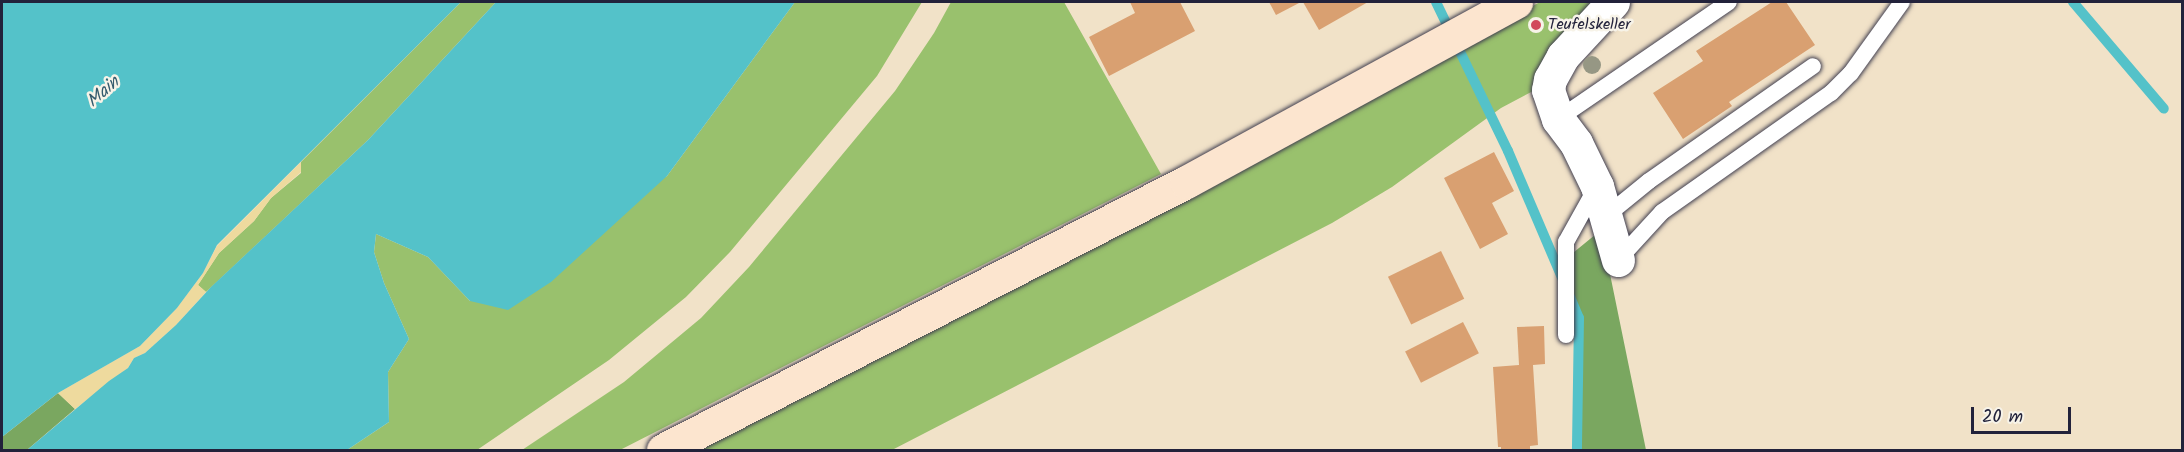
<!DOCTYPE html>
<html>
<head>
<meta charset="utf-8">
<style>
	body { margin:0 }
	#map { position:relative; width:2184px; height:452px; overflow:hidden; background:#f1e2c8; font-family:Kalam,sans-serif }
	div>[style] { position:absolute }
	.green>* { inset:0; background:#99c16d }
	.forest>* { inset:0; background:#7aa760 }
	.sand>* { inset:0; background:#eeda9e }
	.water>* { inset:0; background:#54c2c9 }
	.stream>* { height:10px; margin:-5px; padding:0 5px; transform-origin:5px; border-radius:5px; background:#54c2c9 }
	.building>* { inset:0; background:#d9a071; transform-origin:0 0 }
	.roads { filter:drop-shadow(0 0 2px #413f50) drop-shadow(0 0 2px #413f50) }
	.lane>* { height:16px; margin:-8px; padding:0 8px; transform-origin:8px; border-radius:8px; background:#fff }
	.street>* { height:33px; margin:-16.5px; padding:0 16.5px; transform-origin:16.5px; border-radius:16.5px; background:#fff }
	.secondary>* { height:33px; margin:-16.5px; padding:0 16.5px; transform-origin:16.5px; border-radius:16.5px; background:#fce5cf }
	.trees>* { width:18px; height:18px; margin:-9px; border-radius:50%; background:#969784 }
	.dots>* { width:16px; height:16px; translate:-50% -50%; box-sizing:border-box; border:3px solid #f7f3e8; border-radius:50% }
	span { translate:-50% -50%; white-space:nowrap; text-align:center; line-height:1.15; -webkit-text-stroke:5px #f7f3e8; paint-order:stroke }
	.poi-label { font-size:16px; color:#22223b }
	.left { translate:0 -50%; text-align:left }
	.water-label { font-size:18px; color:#345a6d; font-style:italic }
	.frame { position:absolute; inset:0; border:3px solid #22223b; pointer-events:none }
	.scale { position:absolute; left:1971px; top:407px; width:100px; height:27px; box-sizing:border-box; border:3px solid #22223b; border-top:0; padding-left:8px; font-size:18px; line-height:21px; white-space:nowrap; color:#22223b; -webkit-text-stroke:4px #f7f3e8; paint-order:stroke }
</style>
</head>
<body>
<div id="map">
	<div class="green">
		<i style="clip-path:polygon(461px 2px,496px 2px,368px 140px,206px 292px,198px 285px,219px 253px,254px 221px,271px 198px,301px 173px,301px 162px)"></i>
		<i style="clip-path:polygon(795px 2px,922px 2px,877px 76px,730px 252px,686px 297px,609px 360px,477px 450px,347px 450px,389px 422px,388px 372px,409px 339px,384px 283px,374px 252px,376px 234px,428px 257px,470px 301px,667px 176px)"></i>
		<i style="clip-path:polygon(951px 2px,1064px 2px,1161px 174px,620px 450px,522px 450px,624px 382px,701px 318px,749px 267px,895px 91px,934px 33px)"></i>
		<i style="clip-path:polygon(1540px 2px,1607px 2px,1535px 90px,1501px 108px,1392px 187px,1332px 223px,892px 450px,689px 450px,1475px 38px)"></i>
	</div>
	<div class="forest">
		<i style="clip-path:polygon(1601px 230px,1646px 450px,1578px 450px,1579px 318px,1557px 266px)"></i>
		<i style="clip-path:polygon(58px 393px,75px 409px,27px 450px,2px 450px,2px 437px)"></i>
	</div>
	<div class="sand">
		<i style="clip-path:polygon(301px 162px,301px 172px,271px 198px,254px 221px,219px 253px,198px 285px,206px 292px,176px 325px,145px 353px,134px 358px,128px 368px,75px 409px,58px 393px,140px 346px,177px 308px,203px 273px,217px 246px)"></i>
	</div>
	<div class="water">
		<i style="clip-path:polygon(2px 2px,461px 2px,217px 245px,203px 273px,177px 308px,140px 346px,58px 393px,2px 437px)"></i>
		<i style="clip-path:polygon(496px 2px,795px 2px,667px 176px,551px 282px,508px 310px,470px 301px,428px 257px,376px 234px,374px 252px,384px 283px,409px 339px,388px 372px,389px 422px,347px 450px,27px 450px,109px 381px,128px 368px,134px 358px,145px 353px,176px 325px,211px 287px,368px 140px)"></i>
	</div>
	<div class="stream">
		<i style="left:1436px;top:2px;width:165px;rotate:64.2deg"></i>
		<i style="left:1508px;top:151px;width:140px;rotate:66.9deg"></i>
		<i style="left:2073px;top:2px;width:140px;rotate:49.6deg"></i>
		<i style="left:1570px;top:297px;width:23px;rotate:67deg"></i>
		<i style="left:1579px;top:318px;width:132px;rotate:90.9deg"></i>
	</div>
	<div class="building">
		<i style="clip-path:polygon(1130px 2px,1180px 2px,1195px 31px,1109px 76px,1089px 37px,1135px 13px)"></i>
		<i style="clip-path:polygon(1269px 2px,1301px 2px,1276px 15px)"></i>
		<i style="clip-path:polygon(1303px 2px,1368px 2px,1319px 30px)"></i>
		<i style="clip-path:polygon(1772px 2px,1786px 2px,1815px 45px,1729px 102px,1732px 106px,1683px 139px,1653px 93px,1703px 61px,1696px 51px)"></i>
		<i style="clip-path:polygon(1494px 152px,1514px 191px,1492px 203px,1508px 234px,1480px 249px,1444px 178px)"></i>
		<i style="left:1441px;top:251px;width:53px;height:59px;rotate:64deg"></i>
		<i style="left:1463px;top:322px;width:35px;height:65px;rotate:63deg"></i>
		<i style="clip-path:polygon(1544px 326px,1545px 364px,1533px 365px,1538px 445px,1530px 446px,1530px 450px,1501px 450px,1501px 447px,1498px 447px,1493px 367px,1519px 365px,1517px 327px)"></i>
	</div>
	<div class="roads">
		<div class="lane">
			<i style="left:1558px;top:119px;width:207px;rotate:-34.4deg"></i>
			<i style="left:1606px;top:216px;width:55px;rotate:-39.1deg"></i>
			<i style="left:1649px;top:181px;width:200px;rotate:-35deg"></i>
			<i style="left:1618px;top:260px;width:65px;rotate:-47.5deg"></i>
			<i style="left:1662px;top:212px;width:207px;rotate:-35.2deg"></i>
			<i style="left:1831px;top:93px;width:28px;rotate:-45deg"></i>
			<i style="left:1851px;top:73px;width:87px;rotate:-54.3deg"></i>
			<i style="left:1566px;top:335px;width:93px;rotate:-90deg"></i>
			<i style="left:1566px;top:242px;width:64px;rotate:-61deg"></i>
		</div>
		<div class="street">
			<i style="left:1613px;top:2px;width:74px;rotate:132.8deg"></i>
			<i style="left:1563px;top:56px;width:26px;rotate:119deg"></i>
			<i style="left:1550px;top:79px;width:11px;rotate:100deg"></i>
			<i style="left:1548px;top:90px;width:31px;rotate:71deg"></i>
			<i style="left:1558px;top:119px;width:30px;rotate:53deg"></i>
			<i style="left:1576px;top:143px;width:48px;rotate:64deg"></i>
			<i style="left:1597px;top:186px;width:77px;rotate:74.2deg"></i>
		</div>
		<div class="secondary">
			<i style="left:663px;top:450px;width:588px;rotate:-27.13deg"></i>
			<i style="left:1186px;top:182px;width:376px;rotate:-28.6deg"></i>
		</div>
	</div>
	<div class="trees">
		<i style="left:1592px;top:65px"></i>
	</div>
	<div class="dots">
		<i style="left:1536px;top:25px;background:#d1495b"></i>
	</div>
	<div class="poi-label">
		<span class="left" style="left:1548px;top:25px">Teufelskeller</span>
	</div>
	<div class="water-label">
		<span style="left:104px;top:93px;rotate:-42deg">Main</span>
	</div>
	<div class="frame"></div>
	<div class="scale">20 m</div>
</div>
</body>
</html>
